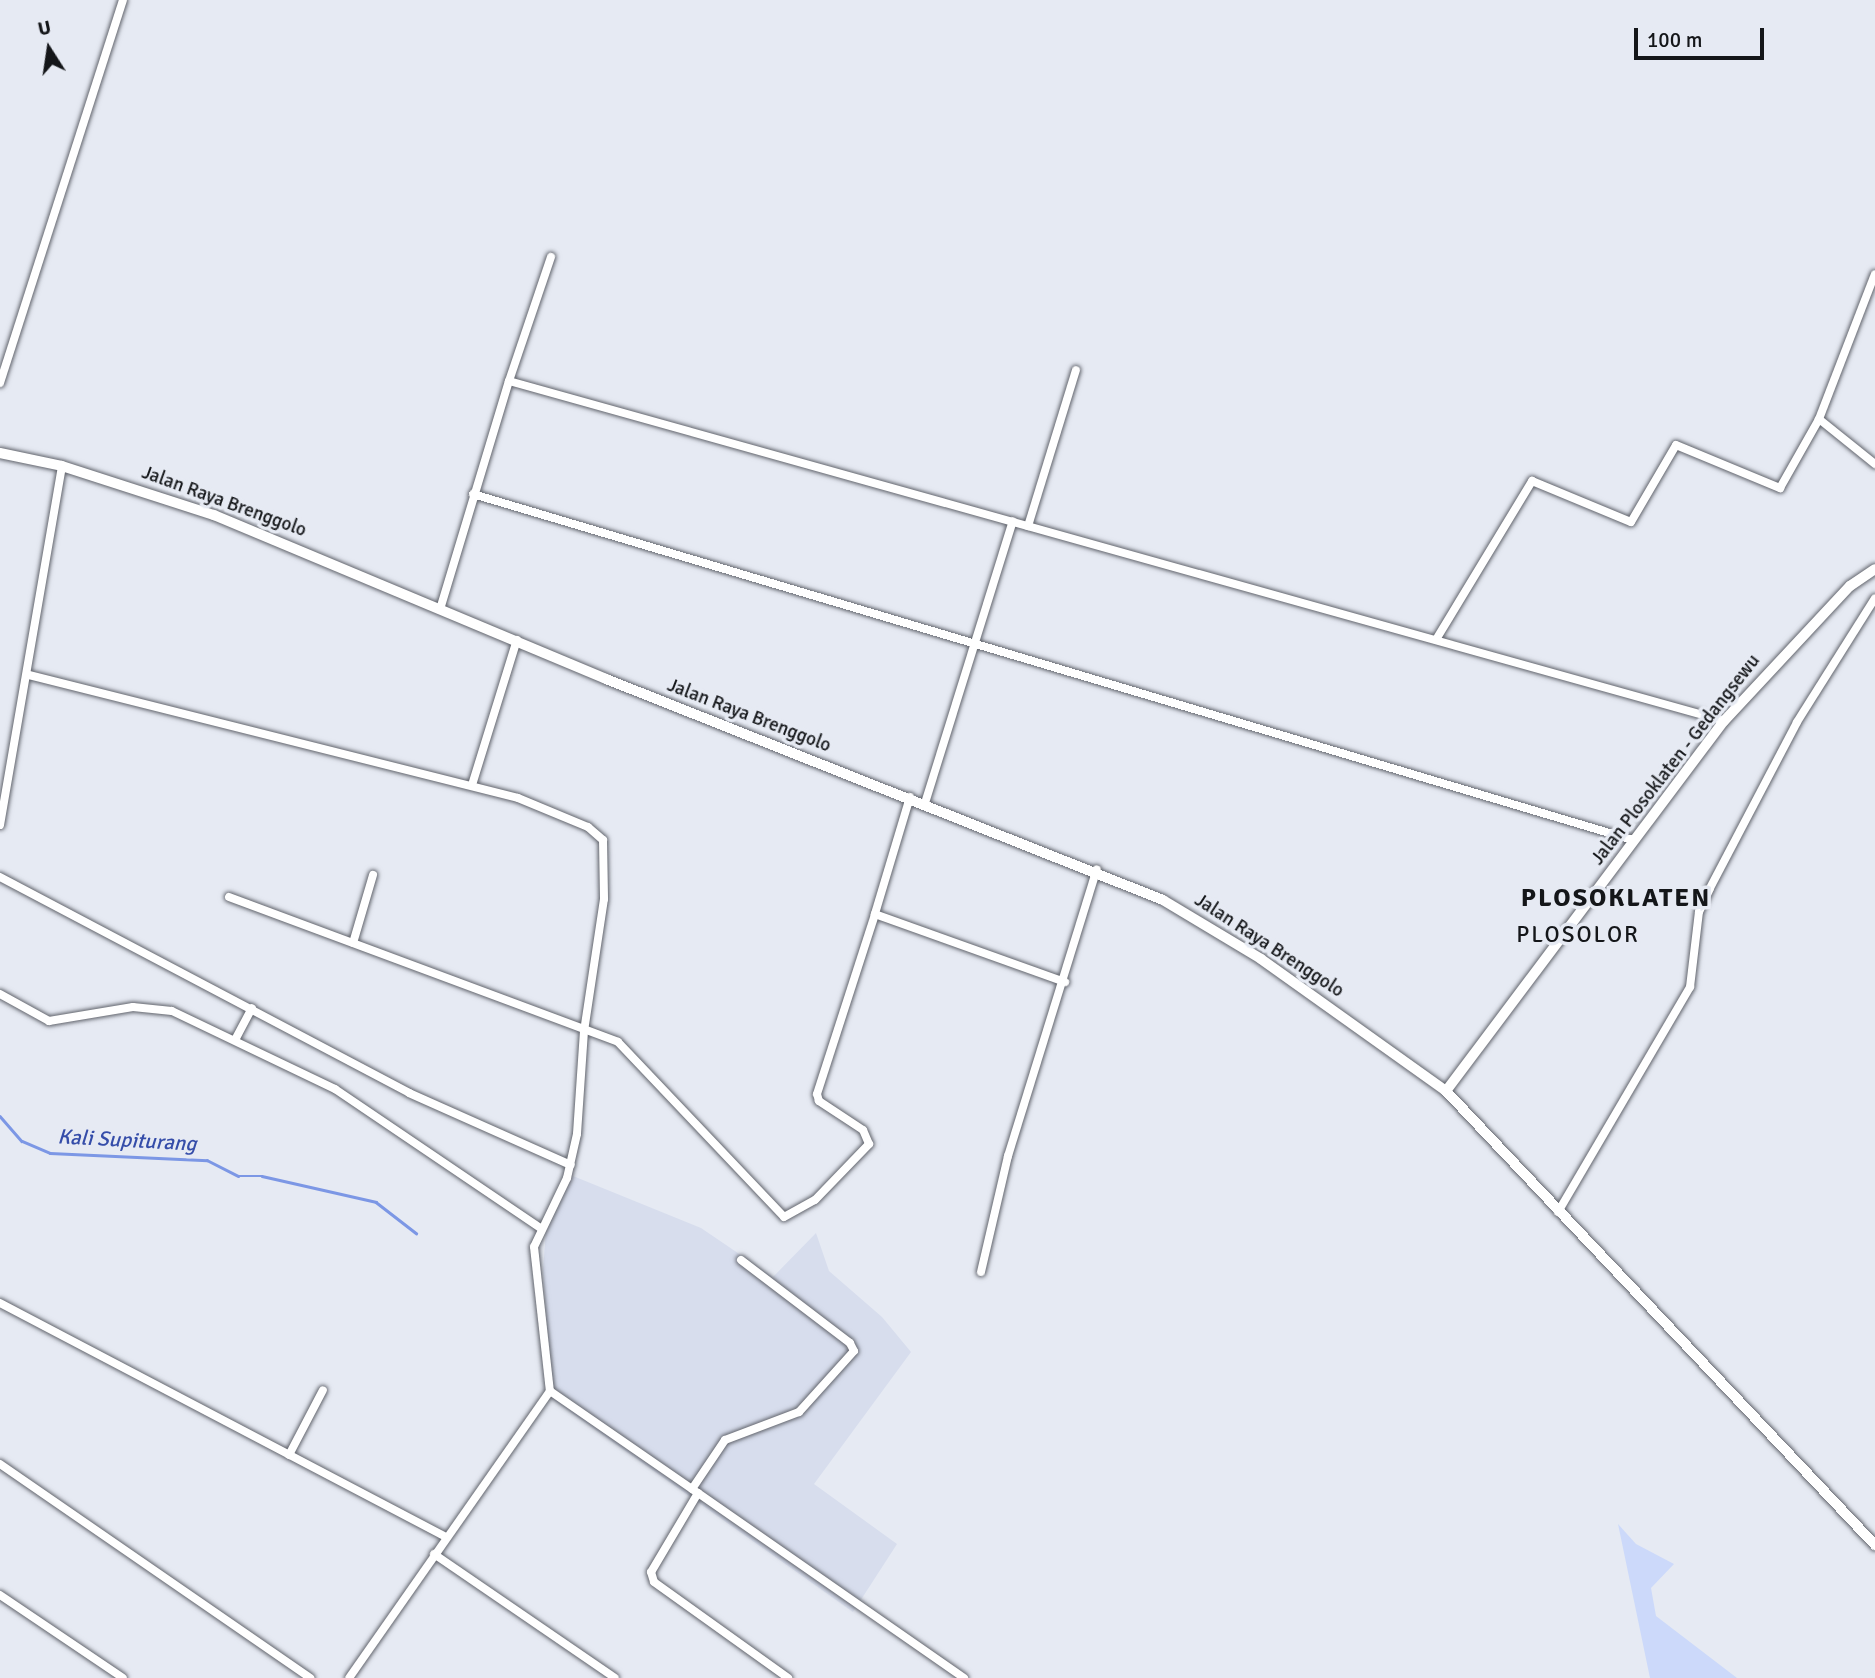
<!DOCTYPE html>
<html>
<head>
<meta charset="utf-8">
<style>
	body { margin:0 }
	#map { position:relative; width:1875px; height:1678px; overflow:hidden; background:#e6eaf3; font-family:Signika,sans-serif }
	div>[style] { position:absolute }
	.built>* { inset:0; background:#d7dded }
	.green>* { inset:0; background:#ccd9fa }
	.stream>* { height:2.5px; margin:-1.25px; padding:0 1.25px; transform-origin:1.25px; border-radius:1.25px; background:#7c97e5 }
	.roads { filter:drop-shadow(0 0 2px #61646c) drop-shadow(0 0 2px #61646c) }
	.street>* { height:8px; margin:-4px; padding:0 4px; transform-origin:4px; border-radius:4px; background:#fff }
	.secondary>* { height:10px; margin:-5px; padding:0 5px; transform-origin:5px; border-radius:5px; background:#fff }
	span { translate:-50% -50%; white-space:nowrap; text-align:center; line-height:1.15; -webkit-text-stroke:7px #e6eaf3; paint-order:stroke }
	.street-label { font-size:19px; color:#141619 }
	.water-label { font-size:21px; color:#354da9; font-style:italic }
	.quarter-label { font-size:23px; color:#141619; letter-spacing:2px }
	.district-label { font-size:26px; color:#141619; font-weight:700; letter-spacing:2px }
	.north { position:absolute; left:14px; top:14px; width:70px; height:70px; -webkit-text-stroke:5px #e6eaf3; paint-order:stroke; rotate:348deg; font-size:19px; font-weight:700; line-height:28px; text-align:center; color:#141619 }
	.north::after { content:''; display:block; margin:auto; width:24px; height:32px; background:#141619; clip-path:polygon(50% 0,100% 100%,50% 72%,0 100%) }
	.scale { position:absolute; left:1634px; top:28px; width:130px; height:32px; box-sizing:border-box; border:4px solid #141619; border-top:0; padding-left:9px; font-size:21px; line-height:24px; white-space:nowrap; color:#141619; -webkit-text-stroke:5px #e6eaf3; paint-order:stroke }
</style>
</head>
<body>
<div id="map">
	<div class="built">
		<i style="clip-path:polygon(573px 1176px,701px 1228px,773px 1277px,816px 1233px,829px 1271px,882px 1317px,911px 1352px,814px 1484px,897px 1544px,853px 1612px,552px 1399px,543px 1270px,546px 1231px)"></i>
	</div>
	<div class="green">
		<i style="clip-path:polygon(1618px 1524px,1636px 1544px,1674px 1564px,1651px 1588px,1656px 1616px,1737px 1678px,1650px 1678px)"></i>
	</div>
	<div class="stream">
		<i style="left:0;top:1116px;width:33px;rotate:49deg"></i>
		<i style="left:22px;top:1141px;width:30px;rotate:23deg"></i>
		<i style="left:50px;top:1153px;width:157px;rotate:2.6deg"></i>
		<i style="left:207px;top:1160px;width:35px;rotate:27deg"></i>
		<i style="left:238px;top:1176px;width:24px"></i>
		<i style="left:262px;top:1176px;width:117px;rotate:12.8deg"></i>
		<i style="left:376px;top:1202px;width:51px;rotate:37.8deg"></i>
	</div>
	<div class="roads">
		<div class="street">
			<i style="left:509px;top:381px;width:131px;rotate:-71.3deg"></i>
			<i style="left:0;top:383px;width:402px;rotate:-72.2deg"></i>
			<i style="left:1819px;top:419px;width:72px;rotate:38.8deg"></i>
			<i style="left:473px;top:494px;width:1211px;rotate:16.61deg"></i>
			<i style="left:1028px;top:526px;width:163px;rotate:-72.9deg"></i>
			<i style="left:441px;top:606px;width:235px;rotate:-73.2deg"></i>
			<i style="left:509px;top:381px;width:1262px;rotate:15.63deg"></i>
			<i style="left:1437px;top:638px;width:184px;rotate:-58.8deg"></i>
			<i style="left:1532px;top:481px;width:107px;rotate:22.5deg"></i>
			<i style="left:1631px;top:522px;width:89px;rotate:-59.7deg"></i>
			<i style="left:1676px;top:445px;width:113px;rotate:22.5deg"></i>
			<i style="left:1780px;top:488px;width:79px;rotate:-60.5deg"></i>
			<i style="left:1819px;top:419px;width:155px;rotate:-68.9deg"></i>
			<i style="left:29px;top:675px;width:504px;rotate:14.12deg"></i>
			<i style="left:518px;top:798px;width:76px;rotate:22.5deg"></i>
			<i style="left:588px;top:827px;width:20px;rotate:41deg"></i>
			<i style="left:603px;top:840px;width:59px;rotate:89deg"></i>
			<i style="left:604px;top:899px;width:134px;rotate:98.6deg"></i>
			<i style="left:584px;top:1031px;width:103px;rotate:93.9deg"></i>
			<i style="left:577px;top:1134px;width:45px;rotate:102.8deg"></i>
			<i style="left:567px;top:1178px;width:76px;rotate:115.6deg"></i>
			<i style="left:534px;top:1247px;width:145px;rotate:83.7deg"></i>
			<i style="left:550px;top:1391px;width:350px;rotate:125deg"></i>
			<i style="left:472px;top:785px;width:152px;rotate:-72.8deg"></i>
			<i style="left:910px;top:797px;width:122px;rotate:106.7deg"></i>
			<i style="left:875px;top:914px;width:202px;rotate:19.7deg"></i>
			<i style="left:925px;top:803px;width:295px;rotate:-72.7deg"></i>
			<i style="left:0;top:825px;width:364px;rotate:-80.2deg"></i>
			<i style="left:0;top:877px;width:463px;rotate:27.8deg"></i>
			<i style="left:409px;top:1093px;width:177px;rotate:24deg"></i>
			<i style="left:229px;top:897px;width:415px;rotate:20.4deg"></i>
			<i style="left:618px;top:1042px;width:241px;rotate:46.5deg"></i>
			<i style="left:784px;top:1217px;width:35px;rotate:-29deg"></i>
			<i style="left:815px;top:1200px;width:78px;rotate:-46deg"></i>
			<i style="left:869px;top:1144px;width:15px;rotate:-113deg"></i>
			<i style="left:863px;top:1130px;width:53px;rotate:-146.6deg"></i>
			<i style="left:819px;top:1101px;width:7px;rotate:-106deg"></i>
			<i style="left:817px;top:1094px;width:189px;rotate:-72.1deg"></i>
			<i style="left:353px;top:943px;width:71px;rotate:-73.6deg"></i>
			<i style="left:0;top:994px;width:56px;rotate:28.9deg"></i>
			<i style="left:49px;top:1021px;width:85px;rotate:-9.5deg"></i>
			<i style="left:133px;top:1007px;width:39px;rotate:6deg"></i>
			<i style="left:172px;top:1011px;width:181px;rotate:25.6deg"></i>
			<i style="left:335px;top:1089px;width:248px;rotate:34.1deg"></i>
			<i style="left:235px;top:1040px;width:36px;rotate:-62deg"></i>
			<i style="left:1558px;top:1212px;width:261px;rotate:-59.6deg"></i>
			<i style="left:1690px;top:987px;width:76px;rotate:-83.2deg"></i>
			<i style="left:1699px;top:912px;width:26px;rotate:-65deg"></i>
			<i style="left:1710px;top:888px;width:187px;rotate:-62.3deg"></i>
			<i style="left:1797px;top:722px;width:146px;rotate:-57.8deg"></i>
			<i style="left:981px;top:1272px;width:119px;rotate:-76.9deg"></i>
			<i style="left:1008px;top:1156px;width:300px;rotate:-72.8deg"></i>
			<i style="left:0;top:1303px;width:501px;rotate:27.69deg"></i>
			<i style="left:550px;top:1391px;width:180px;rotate:34.6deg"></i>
			<i style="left:698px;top:1493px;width:92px;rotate:120.7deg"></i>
			<i style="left:651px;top:1572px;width:10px;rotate:73deg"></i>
			<i style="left:654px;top:1582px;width:165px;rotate:35.6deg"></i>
			<i style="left:289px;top:1455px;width:73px;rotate:-62.4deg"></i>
			<i style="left:0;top:1464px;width:377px;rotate:34.6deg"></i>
			<i style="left:692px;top:1489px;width:59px;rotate:-56deg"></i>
			<i style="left:725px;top:1440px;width:79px;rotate:-20.7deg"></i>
			<i style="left:799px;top:1412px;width:82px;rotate:-48deg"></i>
			<i style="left:854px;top:1351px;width:9px;rotate:-117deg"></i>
			<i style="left:850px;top:1343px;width:137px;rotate:-142.7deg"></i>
			<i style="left:698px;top:1493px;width:324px;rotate:34.8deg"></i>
			<i style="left:434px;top:1554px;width:219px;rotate:34.4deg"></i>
			<i style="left:0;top:1595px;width:148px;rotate:34deg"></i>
		</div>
		<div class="secondary">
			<i style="left:0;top:453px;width:63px;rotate:11.8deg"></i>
			<i style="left:62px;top:466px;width:160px;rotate:17.9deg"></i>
			<i style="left:214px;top:515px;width:425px;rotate:22.7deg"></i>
			<i style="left:606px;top:679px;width:599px;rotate:21.64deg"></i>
			<i style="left:1163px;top:900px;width:114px;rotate:31deg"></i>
			<i style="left:1261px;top:959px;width:227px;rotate:35.5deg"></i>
			<i style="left:1446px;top:1091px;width:625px;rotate:46.62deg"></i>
			<i style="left:1446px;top:1091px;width:463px;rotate:-53.1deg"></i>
			<i style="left:1724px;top:721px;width:185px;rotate:-47deg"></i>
			<i style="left:1850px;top:586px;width:30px;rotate:-34deg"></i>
		</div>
	</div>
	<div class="street-label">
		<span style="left:224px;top:502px;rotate:20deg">Jalan Raya Brenggolo</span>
		<span style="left:749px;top:716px;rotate:21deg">Jalan Raya Brenggolo</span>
		<span style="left:1676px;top:760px;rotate:-52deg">Jalan Plosoklaten - Gedangsewu</span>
		<span style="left:1269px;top:946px;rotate:33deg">Jalan Raya Brenggolo</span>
	</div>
	<div class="water-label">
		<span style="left:127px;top:1140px;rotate:3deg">Kali Supiturang</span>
	</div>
	<div class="quarter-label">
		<span style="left:1578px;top:935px">PLOSOLOR</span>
	</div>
	<div class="district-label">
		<span style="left:1616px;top:899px">PLOSOKLATEN</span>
	</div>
	<div class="north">U</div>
	<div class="scale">100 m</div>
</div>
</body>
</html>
